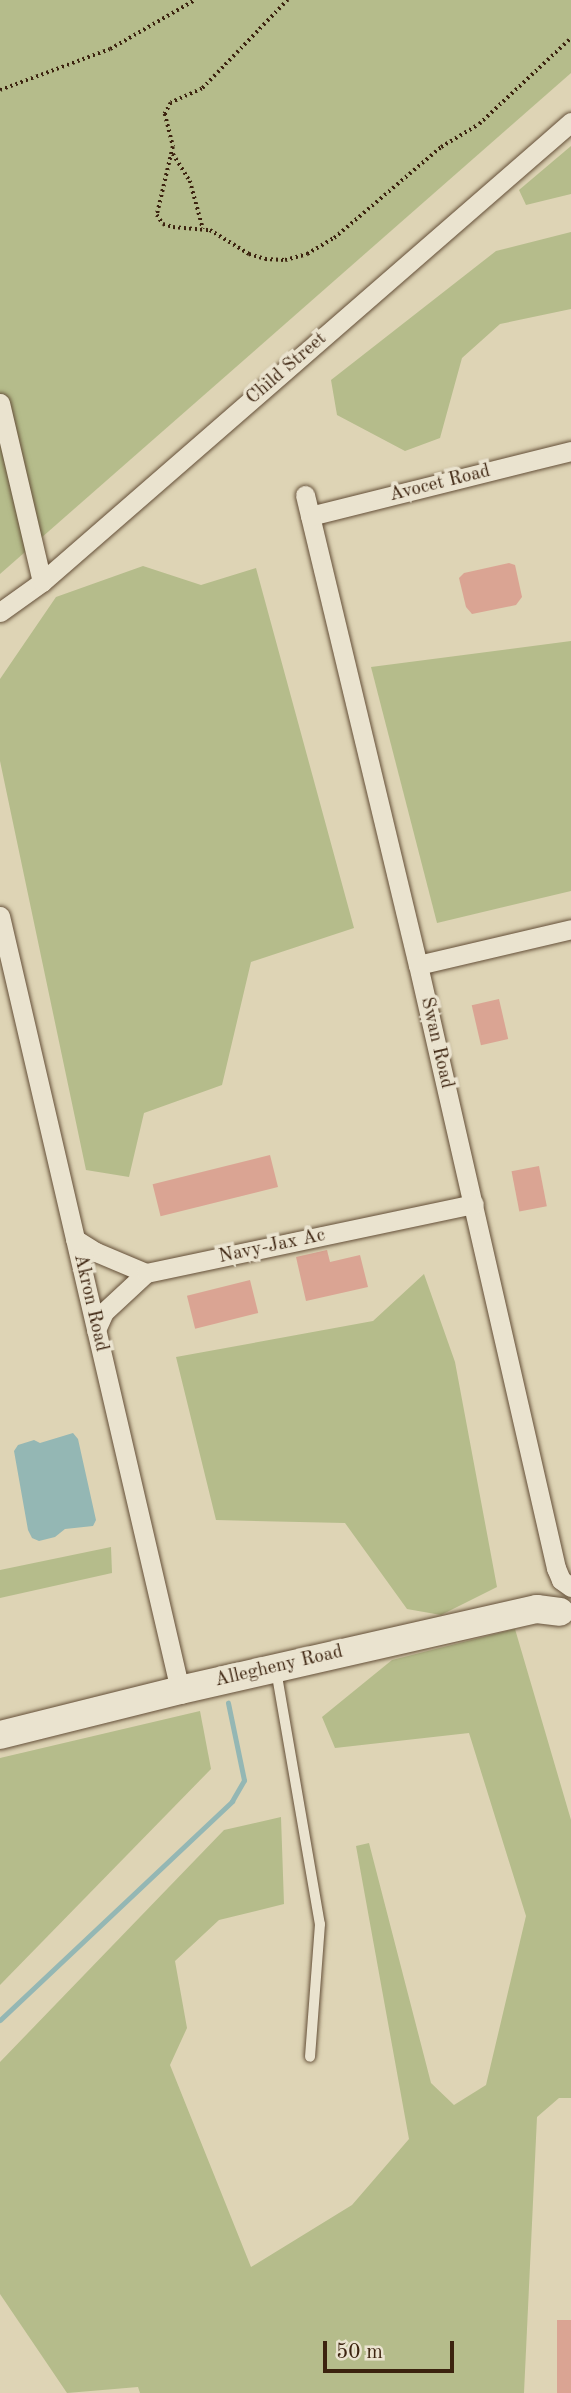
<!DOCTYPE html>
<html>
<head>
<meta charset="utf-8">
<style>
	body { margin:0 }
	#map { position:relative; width:571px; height:2393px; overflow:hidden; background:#ded4b5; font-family:"Old Standard TT",serif }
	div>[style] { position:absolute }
	.green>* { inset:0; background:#b5bc8b }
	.water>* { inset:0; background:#94b7b4 }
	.stream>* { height:5px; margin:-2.5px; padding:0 2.5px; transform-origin:2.5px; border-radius:2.5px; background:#94b7b4 }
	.building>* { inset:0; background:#daa493; transform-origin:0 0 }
	.path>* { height:3.5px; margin-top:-1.75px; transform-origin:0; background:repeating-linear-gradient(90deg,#3c230f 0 2px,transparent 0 5.5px) }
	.roads { filter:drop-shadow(0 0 2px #644f38) drop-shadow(0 0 2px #644f38) }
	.lane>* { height:10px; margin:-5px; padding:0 5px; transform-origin:5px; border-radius:5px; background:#eae3cf }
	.street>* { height:19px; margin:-9.5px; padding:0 9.5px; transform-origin:9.5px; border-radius:9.5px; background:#eae3cf }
	.secondary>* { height:28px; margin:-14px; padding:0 14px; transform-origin:14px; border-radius:14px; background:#eae3cf }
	span { translate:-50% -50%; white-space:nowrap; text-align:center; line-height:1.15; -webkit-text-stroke:7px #eae3cf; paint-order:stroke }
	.street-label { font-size:19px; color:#3c230f }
	.scale { position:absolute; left:323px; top:2341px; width:131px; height:32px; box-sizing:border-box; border:4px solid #3c230f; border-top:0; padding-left:9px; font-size:21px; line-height:24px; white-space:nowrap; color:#3c230f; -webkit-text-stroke:5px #eae3cf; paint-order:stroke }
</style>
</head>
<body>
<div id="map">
	<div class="green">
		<i style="clip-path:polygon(0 0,571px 0,571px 73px,0 574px)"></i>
		<i style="clip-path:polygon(571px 146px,571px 194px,526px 205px,519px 190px)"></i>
		<i style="clip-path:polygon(571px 232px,571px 309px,500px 324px,462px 358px,440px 438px,405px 451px,337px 415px,331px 380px,496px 251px)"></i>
		<i style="clip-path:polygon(143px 566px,201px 585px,256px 568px,354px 928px,251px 962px,222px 1085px,144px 1113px,129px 1177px,86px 1170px,0 761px,0 679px,56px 597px)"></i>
		<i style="clip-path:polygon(571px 641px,571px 891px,437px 923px,371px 667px)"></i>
		<i style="clip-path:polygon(424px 1274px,455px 1362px,497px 1587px,441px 1615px,407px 1609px,345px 1523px,216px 1520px,176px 1357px,373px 1321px)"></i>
		<i style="clip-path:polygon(111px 1547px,112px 1573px,0 1598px,0 1570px)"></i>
		<i style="clip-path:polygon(515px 1629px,571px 1820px,571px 2098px,559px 2098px,537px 2117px,524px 2393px,140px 2393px,138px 2387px,67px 2393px,0 2294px,0 2062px,224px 1830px,281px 1817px,284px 1904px,219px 1920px,175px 1961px,187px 2028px,170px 2065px,251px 2267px,352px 2205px,409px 2139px,356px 1846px,369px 1843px,431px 2083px,454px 2105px,486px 2085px,526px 1916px,469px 1733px,335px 1748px,322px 1717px,392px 1660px)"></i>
		<i style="clip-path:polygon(200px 1711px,211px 1769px,0 1985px,0 1758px)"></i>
	</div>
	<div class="water">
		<i style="clip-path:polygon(73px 1433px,78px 1439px,96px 1520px,93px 1526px,65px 1529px,55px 1537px,39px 1541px,32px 1538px,28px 1530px,14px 1451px,18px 1445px,34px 1440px,40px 1443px)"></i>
	</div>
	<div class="stream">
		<i style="left:0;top:2020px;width:319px;rotate:-43.3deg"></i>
		<i style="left:232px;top:1801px;width:24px;rotate:-60deg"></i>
		<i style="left:244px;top:1780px;width:79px;rotate:-101.7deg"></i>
	</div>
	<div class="building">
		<i style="clip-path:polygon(509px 563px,515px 565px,522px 597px,516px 605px,472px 614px,466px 607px,459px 578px,464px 573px)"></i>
		<i style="left:499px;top:999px;width:41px;height:28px;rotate:77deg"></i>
		<i style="left:270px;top:1155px;width:33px;height:121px;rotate:76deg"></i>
		<i style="left:539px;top:1166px;width:41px;height:28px;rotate:79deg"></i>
		<i style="clip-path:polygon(327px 1250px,330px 1262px,360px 1255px,368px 1287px,306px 1301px,296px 1257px)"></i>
		<i style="left:250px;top:1280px;width:34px;height:65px;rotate:76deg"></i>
		<i style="left:557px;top:2320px;width:14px;height:73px"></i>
	</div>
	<div class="path">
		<i style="left:288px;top:0;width:124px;rotate:134deg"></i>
		<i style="left:202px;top:89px;width:34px;rotate:156deg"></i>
		<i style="left:171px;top:103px;width:13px;rotate:119deg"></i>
		<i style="left:165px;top:114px;width:34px;rotate:76deg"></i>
		<i style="left:173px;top:147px;width:70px;rotate:103.2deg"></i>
		<i style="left:157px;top:215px;width:11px;rotate:56deg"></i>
		<i style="left:163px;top:224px;width:10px;rotate:17deg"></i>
		<i style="left:173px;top:227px;width:37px;rotate:5deg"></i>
		<i style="left:210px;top:230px;width:46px;rotate:31.6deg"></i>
		<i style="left:249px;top:254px;width:17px;rotate:17deg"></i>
		<i style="left:265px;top:259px;width:20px;rotate:3deg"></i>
		<i style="left:285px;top:260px;width:23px;rotate:-15deg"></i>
		<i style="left:307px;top:254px;width:31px;rotate:-31deg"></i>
		<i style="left:334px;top:238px;width:140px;rotate:-40.4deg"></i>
		<i style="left:441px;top:147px;width:44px;rotate:-31.2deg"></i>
		<i style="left:479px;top:124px;width:126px;rotate:-43.1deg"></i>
		<i style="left:0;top:90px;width:117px;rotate:-20.4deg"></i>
		<i style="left:110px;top:49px;width:98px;rotate:-30deg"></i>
		<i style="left:173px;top:154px;width:32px;rotate:58deg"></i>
		<i style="left:190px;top:181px;width:50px;rotate:74.8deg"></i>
	</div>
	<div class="roads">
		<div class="lane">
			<i style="left:276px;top:1670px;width:258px;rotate:80.2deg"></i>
			<i style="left:320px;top:1924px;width:133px;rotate:94.3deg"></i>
		</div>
		<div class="street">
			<i style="left:0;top:403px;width:184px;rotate:76.8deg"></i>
			<i style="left:305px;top:495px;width:483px;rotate:76.5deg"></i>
			<i style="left:418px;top:965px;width:619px;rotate:77.11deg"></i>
			<i style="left:556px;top:1568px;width:13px;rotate:67deg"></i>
			<i style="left:561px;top:1580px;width:12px;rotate:35deg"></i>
			<i style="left:310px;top:516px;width:269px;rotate:-14deg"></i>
			<i style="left:0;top:612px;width:52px;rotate:-35.5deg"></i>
			<i style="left:42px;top:582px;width:701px;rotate:-41.01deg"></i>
			<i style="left:0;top:916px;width:795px;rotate:76.91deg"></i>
			<i style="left:418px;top:965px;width:157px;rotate:-13.2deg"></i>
			<i style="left:75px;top:1239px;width:25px;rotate:32deg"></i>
			<i style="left:96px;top:1252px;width:54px;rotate:22.8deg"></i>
			<i style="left:96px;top:1330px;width:20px;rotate:-66deg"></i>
			<i style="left:104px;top:1312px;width:57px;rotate:-42.9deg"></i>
			<i style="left:146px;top:1273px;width:335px;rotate:-11.9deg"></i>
		</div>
		<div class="secondary">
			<i style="left:0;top:1735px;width:186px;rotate:-14deg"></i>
			<i style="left:180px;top:1690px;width:366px;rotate:-12.8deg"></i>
			<i style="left:537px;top:1609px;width:23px;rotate:7deg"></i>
		</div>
	</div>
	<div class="street-label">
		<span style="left:287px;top:369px;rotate:-41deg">Child Street</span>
		<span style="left:440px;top:484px;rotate:-14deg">Avocet Road</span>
		<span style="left:436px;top:1043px;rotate:77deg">Swan Road</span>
		<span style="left:272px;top:1247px;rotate:-12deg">Navy-Jax Ac</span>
		<span style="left:90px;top:1303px;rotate:77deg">Akron Road</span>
		<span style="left:279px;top:1667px;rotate:-13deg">Allegheny Road</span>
	</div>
	<div class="scale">50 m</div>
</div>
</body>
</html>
